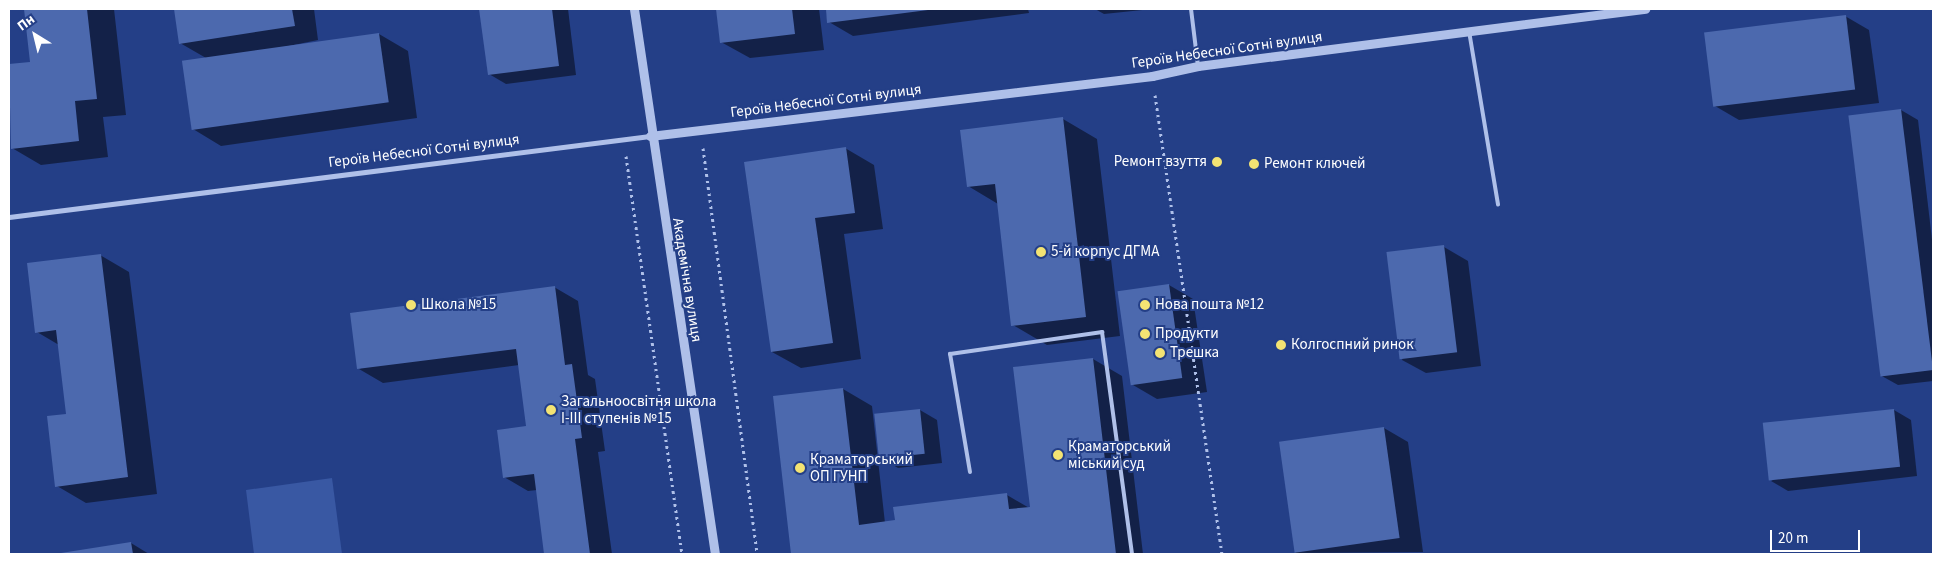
<!DOCTYPE html>
<html>
<head>
<meta charset="utf-8">
<style>
	body { margin:0 }
	#map { position:relative; width:1942px; height:563px; overflow:hidden; background:#243f87; font-family:"Source Sans 3",sans-serif }
	div>[style] { position:absolute }
	.green>* { inset:0; background:#3958a3 }
	.shadow>* { inset:0; background:#0007 }
	.building>* { inset:0; background:#4c69ae; transform-origin:0 0 }
	.path>* { height:3px; margin-top:-1.5px; transform-origin:0; background:repeating-linear-gradient(90deg,#afc0e9 0 2.5px,transparent 0 6.5px) }
	.service>* { height:4px; margin:-2px; padding:0 2px; transform-origin:2px; border-radius:2px; background:#afc0e9 }
	.minor>* { height:5px; margin:-2.5px; padding:0 2.5px; transform-origin:2.5px; border-radius:2.5px; background:#afc0e9 }
	.tertiary>* { height:9px; margin:-4.5px; padding:0 4.5px; transform-origin:4.5px; border-radius:4.5px; background:#afc0e9 }
	.dots>* { width:14px; height:14px; translate:-50% -50%; box-sizing:border-box; border:2px solid #243f87; border-radius:50% }
	span { translate:-50% -50%; white-space:nowrap; text-align:center; line-height:1.15; -webkit-text-stroke:4px #243f87; paint-order:stroke }
	.street-label { font-size:15px; color:#fff }
	.poi-label { font-size:15px; color:#fff }
	.right { translate:-100% -50%; text-align:right }
	.left { translate:0 -50%; text-align:left }
	.frame { position:absolute; inset:0; border:10px solid #fff; pointer-events:none }
	.north { position:absolute; left:10px; top:10px; width:50px; height:50px; -webkit-text-stroke:4px #243f87; paint-order:stroke; rotate:324deg; font-size:14px; font-weight:700; line-height:20px; text-align:center; color:#fff }
	.north::after { content:''; display:block; margin:auto; width:18px; height:22px; background:#fff; clip-path:polygon(50% 0,100% 100%,50% 72%,0 100%) }
	.scale { position:absolute; left:1770px; top:530px; width:90px; height:22px; box-sizing:border-box; border:2px solid #fff; border-top:0; padding-left:6px; font-size:15px; line-height:18px; white-space:nowrap; color:#fff; -webkit-text-stroke:4px #243f87; paint-order:stroke }
</style>
</head>
<body>
<div id="map">
	<div class="green">
		<i style="clip-path:polygon(332px 478px,342px 554px,254px 554px,246px 490px)"></i>
	</div>
	<div class="shadow">
		<i style="clip-path:polygon(25px 9px,114px 9px,126px 115px,103px 117px,108px 157px,41px 165px,12px 148px,9px 65px,32px 63px)"></i>
		<i style="clip-path:polygon(175px 9px,314px 9px,318px 40px,279px 48px,379px 34px,408px 51px,417px 118px,221px 146px,193px 129px,206px 58px,180px 43px)"></i>
		<i style="clip-path:polygon(481px 9px,568px 9px,576px 75px,506px 84px,489px 74px)"></i>
		<i style="clip-path:polygon(718px 9px,819px 9px,824px 50px,750px 58px,721px 42px)"></i>
		<i style="clip-path:polygon(827px 9px,1028px 9px,1029px 13px,853px 36px,829px 22px)"></i>
		<i style="clip-path:polygon(1095px 9px,1152px 9px,1104px 14px)"></i>
		<i style="clip-path:polygon(1845px 16px,1869px 30px,1879px 103px,1739px 120px,1715px 106px)"></i>
		<i style="clip-path:polygon(1901px 110px,1918px 120px,1933px 248px,1933px 381px,1898px 385px,1880px 375px)"></i>
		<i style="clip-path:polygon(1063px 119px,1097px 139px,1120px 336px,1047px 345px,1013px 325px,998px 204px,968px 186px)"></i>
		<i style="clip-path:polygon(845px 148px,874px 165px,883px 229px,844px 234px,861px 359px,801px 368px,772px 352px,745px 163px)"></i>
		<i style="clip-path:polygon(1444px 247px,1468px 261px,1481px 366px,1426px 373px,1402px 360px)"></i>
		<i style="clip-path:polygon(100px 255px,129px 272px,157px 494px,86px 503px,57px 486px,67px 415px,59px 345px,37px 332px)"></i>
		<i style="clip-path:polygon(1169px 285px,1193px 299px,1207px 392px,1157px 399px,1133px 385px)"></i>
		<i style="clip-path:polygon(554px 287px,578px 301px,588px 375px,595px 379px,605px 451px,598px 452px,612px 554px,545px 554px,537px 490px,528px 491px,504px 477px,527px 427px,519px 365px,383px 383px,359px 369px)"></i>
		<i style="clip-path:polygon(1093px 359px,1122px 376px,1143px 554px,792px 554px,774px 397px,843px 389px,872px 406px,885px 523px,1007px 495px,1031px 509px,1015px 368px)"></i>
		<i style="clip-path:polygon(920px 410px,937px 420px,942px 463px,898px 468px,881px 458px)"></i>
		<i style="clip-path:polygon(1894px 410px,1911px 420px,1917px 476px,1788px 491px,1771px 481px)"></i>
		<i style="clip-path:polygon(1384px 428px,1408px 442px,1423px 552px,1295px 553px)"></i>
		<i style="clip-path:polygon(131px 543px,149px 554px,62px 554px)"></i>
	</div>
	<div class="building">
		<i style="clip-path:polygon(24px 9px,87px 9px,97px 99px,75px 101px,79px 141px,11px 149px,9px 64px,30px 62px)"></i>
		<i style="clip-path:polygon(174px 9px,292px 9px,295px 26px,179px 44px)"></i>
		<i style="clip-path:polygon(479px 9px,552px 9px,559px 66px,488px 75px)"></i>
		<i style="clip-path:polygon(716px 9px,792px 9px,795px 34px,720px 43px)"></i>
		<i style="clip-path:polygon(826px 9px,928px 9px,928px 10px,827px 23px)"></i>
		<i style="left:1846px;top:15px;width:75px;height:143px;rotate:83deg"></i>
		<i style="left:379px;top:33px;width:70px;height:199px;rotate:82deg"></i>
		<i style="left:1901px;top:109px;width:263px;height:53px;rotate:83deg"></i>
		<i style="clip-path:polygon(1063px 117px,1086px 317px,1011px 326px,995px 184px,967px 187px,960px 130px)"></i>
		<i style="clip-path:polygon(846px 147px,855px 213px,815px 218px,833px 343px,771px 352px,744px 162px)"></i>
		<i style="left:1444px;top:245px;width:108px;height:58px;rotate:83deg"></i>
		<i style="clip-path:polygon(101px 254px,128px 477px,55px 487px,47px 416px,66px 414px,56px 330px,35px 333px,27px 263px)"></i>
		<i style="left:1169px;top:284px;width:95px;height:52px;rotate:82deg"></i>
		<i style="clip-path:polygon(555px 286px,565px 365px,572px 364px,582px 438px,575px 439px,590px 554px,544px 554px,534px 474px,503px 478px,497px 430px,526px 426px,516px 349px,357px 369px,350px 313px)"></i>
		<i style="clip-path:polygon(1093px 358px,1116px 554px,791px 554px,773px 396px,843px 388px,859px 525px,895px 520px,893px 507px,1007px 493px,1009px 509px,1030px 507px,1013px 367px)"></i>
		<i style="left:920px;top:409px;width:45px;height:46px;rotate:84deg"></i>
		<i style="left:1894px;top:409px;width:58px;height:132px;rotate:84deg"></i>
		<i style="left:1384px;top:427px;width:112px;height:106px;rotate:82deg"></i>
		<i style="clip-path:polygon(131px 542px,133px 554px,61px 554px,61px 553px)"></i>
	</div>
	<div class="path">
		<i style="left:1155px;top:95px;width:464px;rotate:81.7deg"></i>
		<i style="left:703px;top:148px;width:410px;rotate:82.4deg"></i>
		<i style="left:626px;top:156px;width:402px;rotate:82deg"></i>
	</div>
	<div class="service">
		<i style="left:1191px;top:9px;width:57px;rotate:83deg"></i>
		<i style="left:1469px;top:31px;width:176px;rotate:80.5deg"></i>
		<i style="left:970px;top:472px;width:120px;rotate:-99.6deg"></i>
		<i style="left:950px;top:354px;width:154px;rotate:-8.2deg"></i>
		<i style="left:1102px;top:332px;width:224px;rotate:82.3deg"></i>
	</div>
	<div class="minor">
		<i style="left:9px;top:217px;width:646px;rotate:-7.2deg"></i>
	</div>
	<div class="tertiary">
		<i style="left:634px;top:9px;width:551px;rotate:81.55deg"></i>
		<i style="left:650px;top:136px;width:506px;rotate:-6.82deg"></i>
		<i style="left:1152px;top:76px;width:47px;rotate:-12.3deg"></i>
		<i style="left:1198px;top:66px;width:451px;rotate:-7.3deg"></i>
	</div>
	<div class="dots">
		<i style="left:1217px;top:162px;background:#f3e373"></i>
		<i style="left:1254px;top:164px;background:#f3e373"></i>
		<i style="left:1041px;top:252px;background:#f3e373"></i>
		<i style="left:411px;top:305px;background:#f3e373"></i>
		<i style="left:1145px;top:305px;background:#f3e373"></i>
		<i style="left:1145px;top:334px;background:#f3e373"></i>
		<i style="left:1281px;top:345px;background:#f3e373"></i>
		<i style="left:1160px;top:353px;background:#f3e373"></i>
		<i style="left:551px;top:410px;background:#f3e373"></i>
		<i style="left:1058px;top:455px;background:#f3e373"></i>
		<i style="left:800px;top:468px;background:#f3e373"></i>
	</div>
	<div class="street-label">
		<span style="left:1227px;top:50px;rotate:-8deg">Героїв Небесної Сотні вулиця</span>
		<span style="left:826px;top:101px;rotate:-7deg">Героїв Небесної Сотні вулиця</span>
		<span style="left:424px;top:151px;rotate:-7deg">Героїв Небесної Сотні вулиця</span>
		<span style="left:687px;top:280px;rotate:81deg">Академічна вулиця</span>
	</div>
	<div class="poi-label">
		<span class="right" style="left:1207px;top:162px">Ремонт взуття</span>
		<span class="left" style="left:1264px;top:164px">Ремонт ключей</span>
		<span class="left" style="left:1051px;top:252px">5-й корпус ДГМА</span>
		<span class="left" style="left:421px;top:305px">Школа №15</span>
		<span class="left" style="left:1155px;top:305px">Нова пошта №12</span>
		<span class="left" style="left:1155px;top:334px">Продукти</span>
		<span class="left" style="left:1291px;top:345px">Колгоспний ринок</span>
		<span class="left" style="left:1170px;top:353px">Трешка</span>
		<span class="left" style="left:561px;top:410px">Загальноосвітня школа<br>І-ІІІ ступенів №15</span>
		<span class="left" style="left:1068px;top:455px">Краматорський<br>міський суд</span>
		<span class="left" style="left:810px;top:468px">Краматорський<br>ОП ГУНП</span>
	</div>
	<div class="frame"></div>
	<div class="north">Пн</div>
	<div class="scale">20 m</div>
</div>
</body>
</html>
